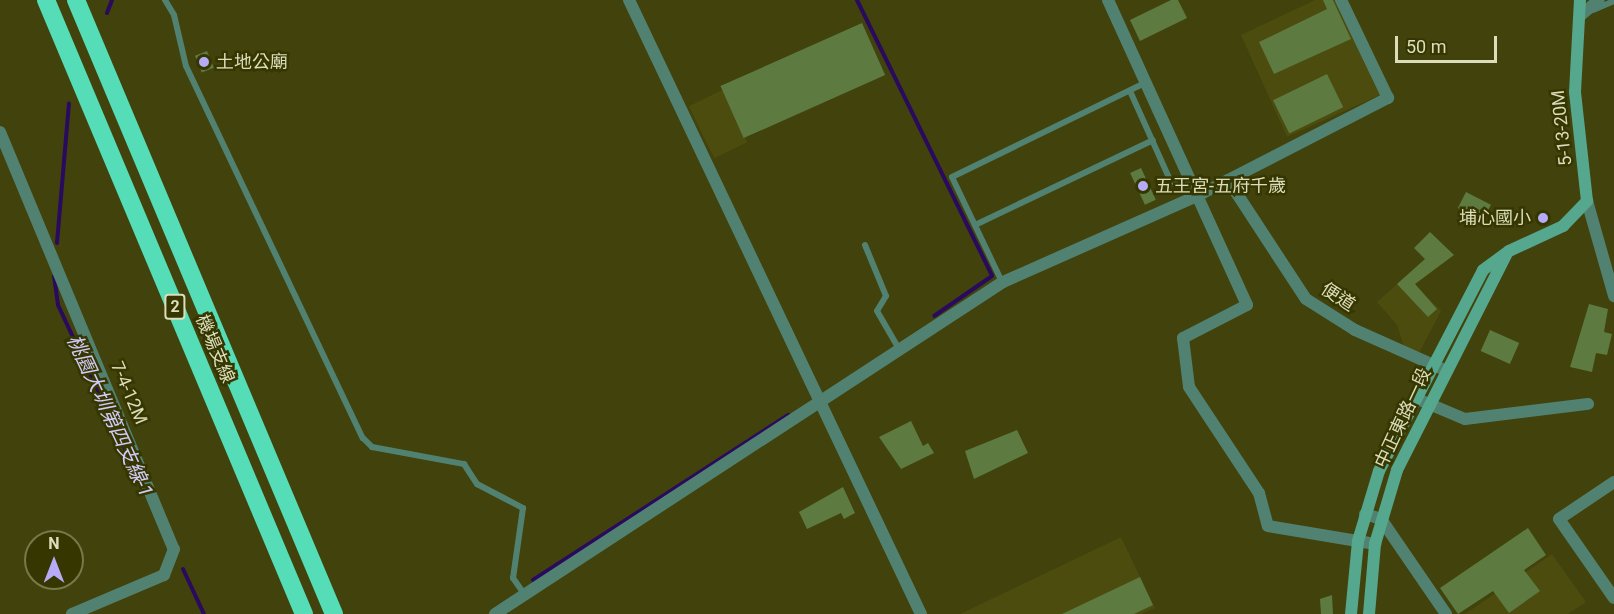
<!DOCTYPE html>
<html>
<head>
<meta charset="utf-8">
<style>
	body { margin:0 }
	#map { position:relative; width:1614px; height:614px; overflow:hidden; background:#41420c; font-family:Roboto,"Noto Sans TC",sans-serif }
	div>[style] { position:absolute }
	.built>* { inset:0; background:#4b4c0e; transform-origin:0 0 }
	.stream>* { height:4px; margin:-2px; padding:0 2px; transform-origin:2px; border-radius:2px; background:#290a5e }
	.building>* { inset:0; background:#5d7a40; transform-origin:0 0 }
	.service>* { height:6px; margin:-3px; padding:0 3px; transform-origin:3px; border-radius:3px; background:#518271 }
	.minor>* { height:12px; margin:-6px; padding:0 6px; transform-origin:6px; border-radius:6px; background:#518271 }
	.tertiary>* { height:12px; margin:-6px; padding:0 6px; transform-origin:6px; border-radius:6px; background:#518271 }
	.secondary>* { height:12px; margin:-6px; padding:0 6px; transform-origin:6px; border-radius:6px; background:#55a78d }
	.motorway>* { height:18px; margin:-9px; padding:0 9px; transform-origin:9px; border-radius:9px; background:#54ddb6 }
	.dots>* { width:16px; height:16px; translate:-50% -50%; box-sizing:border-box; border:3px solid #363700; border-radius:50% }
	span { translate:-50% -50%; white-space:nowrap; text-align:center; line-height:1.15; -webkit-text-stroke:5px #363700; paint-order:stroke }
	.shield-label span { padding:2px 4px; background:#363700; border:2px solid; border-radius:4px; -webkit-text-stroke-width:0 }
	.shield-label { font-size:16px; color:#dbddbb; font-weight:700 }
	.poi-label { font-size:18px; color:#dbddbb }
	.left { translate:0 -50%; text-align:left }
	.right { translate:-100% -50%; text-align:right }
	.street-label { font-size:18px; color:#dbddbb }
	.water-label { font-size:20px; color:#d2ccfb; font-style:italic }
	.north { position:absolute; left:24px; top:530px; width:60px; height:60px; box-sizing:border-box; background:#363700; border:2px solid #78794b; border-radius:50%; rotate:0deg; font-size:16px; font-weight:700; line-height:24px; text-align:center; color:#dbddbb }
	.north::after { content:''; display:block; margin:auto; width:21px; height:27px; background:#b7abf8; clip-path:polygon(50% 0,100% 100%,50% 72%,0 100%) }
	.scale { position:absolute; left:1395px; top:36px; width:102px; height:27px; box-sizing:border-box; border:3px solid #dbddbb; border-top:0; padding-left:8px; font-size:18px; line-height:21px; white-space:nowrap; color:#dbddbb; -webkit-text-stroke:4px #363700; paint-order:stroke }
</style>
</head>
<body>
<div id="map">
	<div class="built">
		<i style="clip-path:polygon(1315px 0,1335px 0,1382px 94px,1287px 137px,1241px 35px)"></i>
		<i style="left:722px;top:90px;width:58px;height:37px;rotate:64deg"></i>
		<i style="clip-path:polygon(1413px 270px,1415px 284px,1441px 311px,1417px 357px,1404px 347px,1397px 325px,1377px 302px)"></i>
		<i style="clip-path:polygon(1121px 537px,1155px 608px,1141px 614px,960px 614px)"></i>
		<i style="clip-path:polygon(1552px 554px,1586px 602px,1568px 614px,1465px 614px)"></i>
	</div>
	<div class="stream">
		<i style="left:857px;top:0;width:307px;rotate:63.9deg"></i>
		<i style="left:992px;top:276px;width:70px;rotate:145.4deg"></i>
		<i style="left:107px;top:13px;width:14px;rotate:-69deg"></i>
		<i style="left:57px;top:243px;width:140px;rotate:-85.1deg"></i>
		<i style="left:54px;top:276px;width:29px;rotate:82deg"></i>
		<i style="left:58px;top:305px;width:175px;rotate:65deg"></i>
		<i style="left:183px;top:569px;width:50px;rotate:65deg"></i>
		<i style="left:533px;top:580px;width:304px;rotate:-32.9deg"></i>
	</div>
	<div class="building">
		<i style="clip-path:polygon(1171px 0,1178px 0,1187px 18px,1140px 41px,1130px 20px)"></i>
		<i style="clip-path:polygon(1323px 0,1333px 0,1351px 39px,1274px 74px,1259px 42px,1327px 9px)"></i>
		<i style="left:862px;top:23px;width:57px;height:155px;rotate:66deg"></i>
		<i style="left:207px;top:51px;width:18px;height:13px;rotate:68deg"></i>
		<i style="left:1327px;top:74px;width:37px;height:60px;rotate:64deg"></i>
		<i style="left:1141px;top:168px;width:35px;height:12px;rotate:65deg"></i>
		<i style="left:1466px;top:192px;width:28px;height:18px;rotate:27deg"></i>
		<i style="clip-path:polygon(1430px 232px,1454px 255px,1415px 284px,1437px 309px,1428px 317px,1397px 284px,1425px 259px,1414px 248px)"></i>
		<i style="clip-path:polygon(1589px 304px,1608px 309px,1604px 332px,1612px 334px,1607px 355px,1596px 353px,1592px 372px,1570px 367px)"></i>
		<i style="left:1490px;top:330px;width:32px;height:23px;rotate:24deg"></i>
		<i style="clip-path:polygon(911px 421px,923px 446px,928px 443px,934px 453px,901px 469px,879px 437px)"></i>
		<i style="clip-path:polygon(1017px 430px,1028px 453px,974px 479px,965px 451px)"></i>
		<i style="clip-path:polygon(843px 487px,855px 513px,844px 519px,841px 513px,807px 529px,799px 512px)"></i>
		<i style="clip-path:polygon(1528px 528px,1546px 555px,1524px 570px,1540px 591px,1509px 613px,1493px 591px,1458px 614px,1440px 588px)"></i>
		<i style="clip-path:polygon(1140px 577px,1153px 605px,1134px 614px,1062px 614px)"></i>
		<i style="clip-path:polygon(1332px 595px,1333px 614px,1321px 614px,1320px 599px)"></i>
	</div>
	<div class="service">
		<i style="left:165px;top:0;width:17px;rotate:59deg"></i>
		<i style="left:174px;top:15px;width:52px;rotate:76.8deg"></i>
		<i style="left:186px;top:66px;width:412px;rotate:64.6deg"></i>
		<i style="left:363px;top:438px;width:13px;rotate:45deg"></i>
		<i style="left:372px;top:447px;width:94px;rotate:10.5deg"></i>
		<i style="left:464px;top:464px;width:24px;rotate:57deg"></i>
		<i style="left:477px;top:484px;width:52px;rotate:27.6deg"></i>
		<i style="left:523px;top:508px;width:71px;rotate:98.1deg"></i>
		<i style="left:513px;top:578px;width:21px;rotate:55deg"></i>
		<i style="left:1593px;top:10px;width:23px;rotate:-23deg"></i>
		<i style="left:1130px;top:91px;width:98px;rotate:65.8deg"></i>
		<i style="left:1170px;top:180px;width:28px;rotate:30deg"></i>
		<i style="left:975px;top:225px;width:197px;rotate:-25.5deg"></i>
		<i style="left:865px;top:245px;width:55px;rotate:67.6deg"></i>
		<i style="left:886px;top:296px;width:17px;rotate:121deg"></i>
		<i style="left:877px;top:311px;width:44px;rotate:59.9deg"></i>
		<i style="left:1002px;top:282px;width:116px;rotate:-115.5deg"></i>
		<i style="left:952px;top:177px;width:215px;rotate:-26deg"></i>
	</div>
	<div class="minor">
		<i style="left:629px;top:0;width:680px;rotate:64.57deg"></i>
		<i style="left:1108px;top:0;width:335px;rotate:65.5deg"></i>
		<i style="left:1247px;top:305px;width:72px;rotate:152.7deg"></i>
		<i style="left:1183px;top:338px;width:49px;rotate:83deg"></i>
		<i style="left:1189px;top:387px;width:127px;rotate:56.6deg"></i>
		<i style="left:1259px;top:493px;width:34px;rotate:75deg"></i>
		<i style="left:1268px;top:526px;width:109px;rotate:9.5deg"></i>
		<i style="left:1581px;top:15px;width:23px;rotate:-40deg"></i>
		<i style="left:0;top:132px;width:452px;rotate:67.4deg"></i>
		<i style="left:174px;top:549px;width:28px;rotate:111deg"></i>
		<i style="left:164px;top:575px;width:100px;rotate:157deg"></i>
		<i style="left:1228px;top:180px;width:142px;rotate:56.8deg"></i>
		<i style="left:1306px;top:299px;width:58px;rotate:32.3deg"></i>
		<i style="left:1355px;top:330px;width:98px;rotate:24deg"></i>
		<i style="left:1415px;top:398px;width:54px;rotate:22.8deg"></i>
		<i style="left:1465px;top:419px;width:124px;rotate:-7deg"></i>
		<i style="left:1614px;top:482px;width:66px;rotate:146.1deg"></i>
		<i style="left:1559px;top:519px;width:96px;rotate:55.2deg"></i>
		<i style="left:1365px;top:514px;width:17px;rotate:17deg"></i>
		<i style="left:1381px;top:519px;width:115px;rotate:55.6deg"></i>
		<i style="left:495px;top:614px;width:607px;rotate:-33.17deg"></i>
		<i style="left:1003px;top:282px;width:212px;rotate:-23.9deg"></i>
		<i style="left:1197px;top:196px;width:215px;rotate:-27.2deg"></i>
		<i style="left:1388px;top:98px;width:109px;rotate:-115.6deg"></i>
	</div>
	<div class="tertiary">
		<i style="left:1587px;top:201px;width:99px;rotate:74.1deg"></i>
	</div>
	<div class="secondary">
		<i style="left:1351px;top:614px;width:73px;rotate:-84.5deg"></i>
		<i style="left:1358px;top:541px;width:73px;rotate:-73.3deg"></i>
		<i style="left:1379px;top:471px;width:226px;rotate:-62.6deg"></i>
		<i style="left:1483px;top:270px;width:32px;rotate:-36deg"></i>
		<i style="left:1509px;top:251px;width:60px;rotate:-24.8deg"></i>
		<i style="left:1563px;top:226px;width:35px;rotate:-46deg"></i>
		<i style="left:1587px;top:201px;width:110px;rotate:-96.3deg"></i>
		<i style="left:1575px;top:92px;width:92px;rotate:-86.9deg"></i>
		<i style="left:1369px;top:614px;width:70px;rotate:-85.1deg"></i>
		<i style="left:1375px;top:544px;width:77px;rotate:-73.4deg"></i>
		<i style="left:1397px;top:470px;width:241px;rotate:-63.1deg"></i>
	</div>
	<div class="motorway">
		<i style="left:46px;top:0;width:666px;rotate:67.21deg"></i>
		<i style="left:76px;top:0;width:666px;rotate:67.21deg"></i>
	</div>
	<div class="dots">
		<i style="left:204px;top:62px;background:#b7abf8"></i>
		<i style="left:1143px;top:186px;background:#b7abf8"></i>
		<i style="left:1543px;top:218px;background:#b7abf8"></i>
	</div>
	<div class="shield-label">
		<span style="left:175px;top:307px">2</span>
	</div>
	<div class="poi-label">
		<span class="left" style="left:216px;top:62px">土地公廟</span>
		<span class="left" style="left:1155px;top:186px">五王宮-五府千歲</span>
		<span class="right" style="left:1531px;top:218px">埔心國小</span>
	</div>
	<div class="street-label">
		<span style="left:1562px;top:128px;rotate:-96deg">5-13-20M</span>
		<span style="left:1338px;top:297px;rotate:33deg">便道</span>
		<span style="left:215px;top:349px;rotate:67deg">機場支線</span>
		<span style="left:129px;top:393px;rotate:67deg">7-4-12M</span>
		<span style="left:1403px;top:418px;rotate:-65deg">中正東路一段</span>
	</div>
	<div class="water-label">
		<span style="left:110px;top:416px;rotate:65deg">桃園大圳第四支線-1</span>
	</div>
	<div class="north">N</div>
	<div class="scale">50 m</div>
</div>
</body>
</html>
